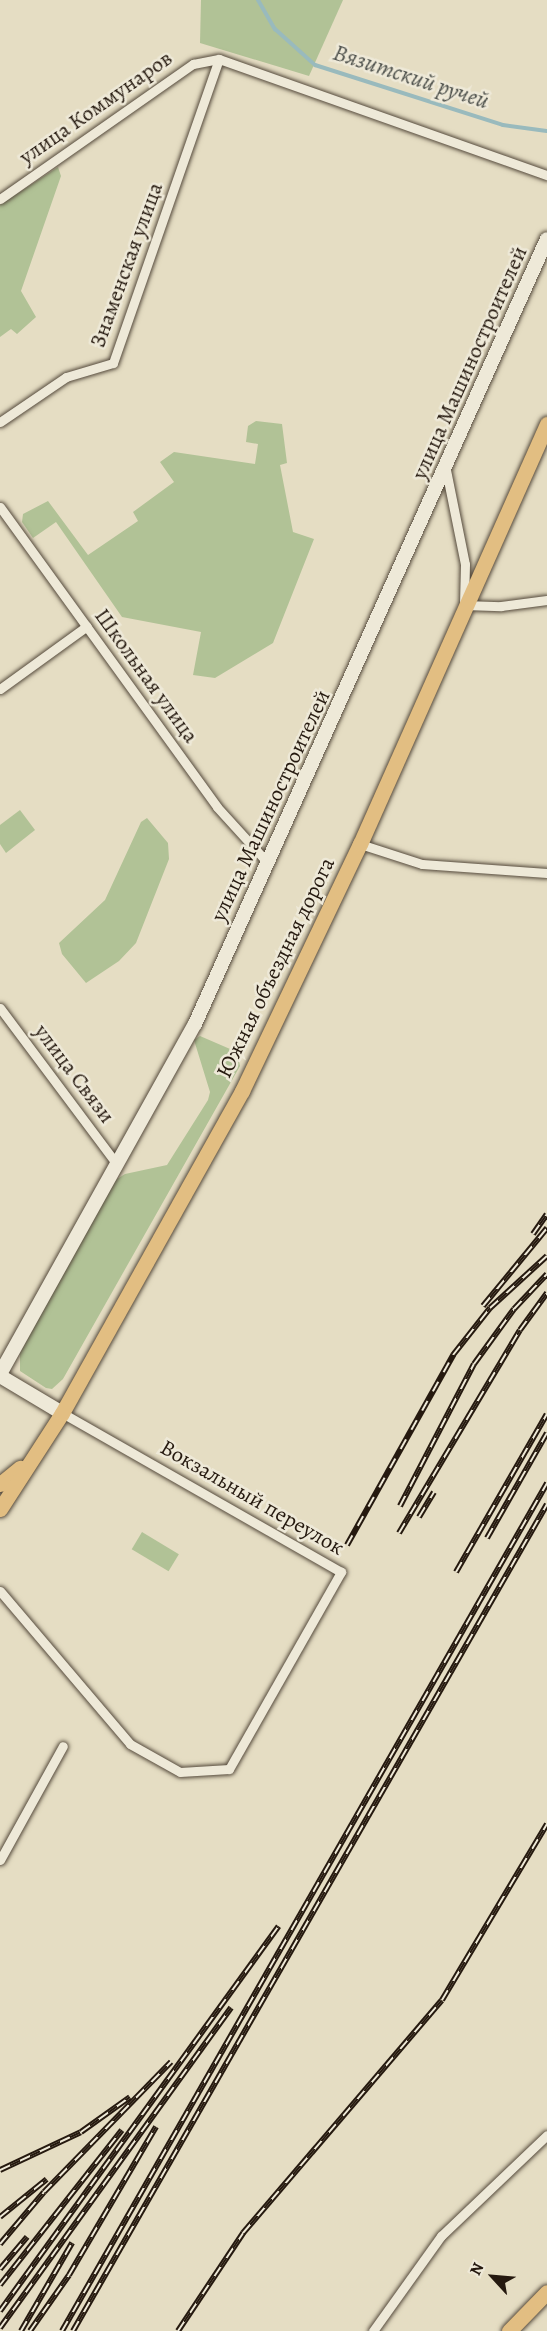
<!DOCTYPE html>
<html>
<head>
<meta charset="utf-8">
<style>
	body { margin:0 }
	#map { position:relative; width:547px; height:2331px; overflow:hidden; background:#e5ddc3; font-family:Alegreya,serif }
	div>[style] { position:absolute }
	.green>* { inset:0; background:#b1c296; transform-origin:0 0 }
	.stream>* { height:4px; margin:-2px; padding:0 2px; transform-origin:2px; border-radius:2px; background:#99babd }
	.roads { filter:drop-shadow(0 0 2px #554a3c) drop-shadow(0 0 2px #554a3c) }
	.street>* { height:9px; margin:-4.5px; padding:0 4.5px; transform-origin:4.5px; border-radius:4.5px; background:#eee9d8 }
	.secondary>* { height:14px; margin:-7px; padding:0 7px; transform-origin:7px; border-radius:7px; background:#eee9d8 }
	.primary>* { height:15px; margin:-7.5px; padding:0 7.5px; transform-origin:7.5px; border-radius:7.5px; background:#e2be82 }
	.rail>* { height:6px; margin-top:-3px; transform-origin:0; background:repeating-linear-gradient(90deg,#eee9d8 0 11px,#25190f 0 22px); box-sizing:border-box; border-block:2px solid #25190f }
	span { translate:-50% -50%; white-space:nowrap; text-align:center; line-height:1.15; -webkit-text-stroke:5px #eee9d8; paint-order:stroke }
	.street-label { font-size:22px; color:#25190f }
	.water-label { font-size:24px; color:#4e514c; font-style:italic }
	.north { position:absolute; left:463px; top:2247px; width:60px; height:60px; -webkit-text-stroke:4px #eee9d8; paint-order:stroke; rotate:296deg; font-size:16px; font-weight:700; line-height:24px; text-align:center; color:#25190f }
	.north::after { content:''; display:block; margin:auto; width:21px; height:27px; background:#25190f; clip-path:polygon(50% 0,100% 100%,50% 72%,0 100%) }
</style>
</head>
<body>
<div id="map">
	<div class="green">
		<i style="clip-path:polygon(201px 0,343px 0,309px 76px,200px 43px)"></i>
		<i style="clip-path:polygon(58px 167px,61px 176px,21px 291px,36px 317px,17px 334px,11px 329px,0 337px,0 205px)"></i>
		<i style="clip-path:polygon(256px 421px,282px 424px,287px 463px,280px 465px,293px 532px,314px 539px,273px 643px,215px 678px,193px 675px,201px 632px,122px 617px,56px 522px,33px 538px,22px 522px,23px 514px,48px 501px,88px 555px,138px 521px,133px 512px,174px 482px,160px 462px,174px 452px,255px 464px,258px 444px,246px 442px,248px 426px)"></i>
		<i style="clip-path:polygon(20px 810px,35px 830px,6px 853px,0 844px,0 825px)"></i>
		<i style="clip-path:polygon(147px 818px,168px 843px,169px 859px,136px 943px,119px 961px,86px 983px,62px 954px,59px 943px,105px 900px,141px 822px)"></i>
		<i style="clip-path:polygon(200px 1036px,237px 1052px,240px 1066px,63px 1379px,52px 1389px,46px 1388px,20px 1371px,20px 1353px,114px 1181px,125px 1174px,167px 1165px,208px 1100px,210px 1092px,194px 1040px)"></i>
		<i style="left:142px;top:1532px;width:43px;height:20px;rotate:31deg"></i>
	</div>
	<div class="stream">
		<i style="left:258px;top:0;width:34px;rotate:60deg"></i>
		<i style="left:275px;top:29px;width:54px;rotate:42deg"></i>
		<i style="left:315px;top:65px;width:197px;rotate:17.7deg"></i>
		<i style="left:503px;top:125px;width:44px;rotate:7.8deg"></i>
	</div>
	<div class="roads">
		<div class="street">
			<i style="left:0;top:199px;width:236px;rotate:-35deg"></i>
			<i style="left:193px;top:64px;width:26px;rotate:-11deg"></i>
			<i style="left:219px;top:59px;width:348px;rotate:19.5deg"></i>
			<i style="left:0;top:422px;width:80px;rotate:-34.3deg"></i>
			<i style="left:66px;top:377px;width:49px;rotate:-16.6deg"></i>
			<i style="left:113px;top:363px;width:322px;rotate:-70.8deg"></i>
			<i style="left:446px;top:470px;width:96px;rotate:78.6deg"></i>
			<i style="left:465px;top:564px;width:41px;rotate:91.4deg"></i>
			<i style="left:464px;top:605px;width:37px;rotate:2deg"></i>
			<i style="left:501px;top:606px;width:46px;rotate:-7.4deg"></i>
			<i style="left:0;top:507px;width:370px;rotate:54.1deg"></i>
			<i style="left:217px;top:807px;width:74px;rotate:47.7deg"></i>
			<i style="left:0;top:689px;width:107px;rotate:-35.9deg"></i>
			<i style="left:360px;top:844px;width:65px;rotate:17.9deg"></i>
			<i style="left:422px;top:864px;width:125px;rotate:4.1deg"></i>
			<i style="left:0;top:1008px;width:194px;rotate:53.2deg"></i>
			<i style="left:0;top:1591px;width:201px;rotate:49.6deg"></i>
			<i style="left:130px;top:1744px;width:57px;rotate:29.2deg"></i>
			<i style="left:180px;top:1772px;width:49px;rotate:-3.5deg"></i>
			<i style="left:229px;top:1769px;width:227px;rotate:-60.4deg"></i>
			<i style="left:341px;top:1572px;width:321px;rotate:-150.3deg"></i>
			<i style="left:0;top:1860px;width:130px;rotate:-61.1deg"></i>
			<i style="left:373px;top:2331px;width:117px;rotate:-54.4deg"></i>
			<i style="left:441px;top:2236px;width:146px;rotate:-43.6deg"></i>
		</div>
		<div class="secondary">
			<i style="left:0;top:1374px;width:401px;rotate:-60.9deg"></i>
			<i style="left:195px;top:1024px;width:860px;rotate:-65.85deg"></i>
			<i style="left:0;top:1376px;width:72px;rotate:30.8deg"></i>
		</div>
		<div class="primary">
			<i style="left:0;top:1484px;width:26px;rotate:-39deg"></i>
			<i style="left:0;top:1509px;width:114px;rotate:-57.1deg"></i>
			<i style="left:62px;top:1413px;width:369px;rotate:-60.8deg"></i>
			<i style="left:242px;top:1091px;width:274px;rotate:-64.5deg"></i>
			<i style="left:360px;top:844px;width:460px;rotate:-66deg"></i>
			<i style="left:509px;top:2331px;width:54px;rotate:-45.7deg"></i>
		</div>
	</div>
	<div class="rail">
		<i style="left:533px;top:1234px;width:24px;rotate:-55deg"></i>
		<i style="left:483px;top:1306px;width:101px;rotate:-50.6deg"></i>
		<i style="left:400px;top:1506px;width:160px;rotate:-62.5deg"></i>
		<i style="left:474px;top:1364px;width:68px;rotate:-54deg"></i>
		<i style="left:514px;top:1309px;width:48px;rotate:-46.7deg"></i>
		<i style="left:419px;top:1517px;width:29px;rotate:-59deg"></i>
		<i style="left:399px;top:1533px;width:236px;rotate:-59.2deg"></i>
		<i style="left:520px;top:1330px;width:46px;rotate:-53.9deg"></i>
		<i style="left:487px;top:1538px;width:121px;rotate:-60.3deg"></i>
		<i style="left:347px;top:1545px;width:218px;rotate:-60.8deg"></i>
		<i style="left:453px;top:1355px;width:60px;rotate:-51.8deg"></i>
		<i style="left:490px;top:1308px;width:77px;rotate:-42.4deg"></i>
		<i style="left:456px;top:1572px;width:182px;rotate:-60.1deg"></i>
		<i style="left:0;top:2170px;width:89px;rotate:-25.1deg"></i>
		<i style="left:81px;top:2132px;width:60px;rotate:-35.5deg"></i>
		<i style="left:0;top:2217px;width:60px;rotate:-39deg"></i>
		<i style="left:0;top:2244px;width:68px;rotate:-49.8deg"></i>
		<i style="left:44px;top:2192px;width:182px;rotate:-45.7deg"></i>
		<i style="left:0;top:2269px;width:42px;rotate:-49.8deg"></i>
		<i style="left:0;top:2285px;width:197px;rotate:-51.8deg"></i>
		<i style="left:0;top:2311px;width:475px;rotate:-54.1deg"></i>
		<i style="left:0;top:2328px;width:395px;rotate:-54.2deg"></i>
		<i style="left:21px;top:2331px;width:102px;rotate:-59.9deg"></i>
		<i style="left:30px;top:2331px;width:68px;rotate:-55.1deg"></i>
		<i style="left:69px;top:2275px;width:172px;rotate:-59.6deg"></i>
		<i style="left:62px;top:2331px;width:977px;rotate:-60.23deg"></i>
		<i style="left:73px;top:2331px;width:953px;rotate:-60.18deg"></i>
		<i style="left:178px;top:2331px;width:118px;rotate:-56.4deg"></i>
		<i style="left:243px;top:2233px;width:306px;rotate:-49.5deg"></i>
		<i style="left:442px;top:2000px;width:205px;rotate:-59.2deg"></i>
	</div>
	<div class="street-label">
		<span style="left:96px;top:108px;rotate:-35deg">улица Коммунаров</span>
		<span style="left:127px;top:265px;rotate:-70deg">Знаменская улица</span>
		<span style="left:470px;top:363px;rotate:-66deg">улица Машиностроителей</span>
		<span style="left:146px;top:676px;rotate:54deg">Школьная улица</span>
		<span style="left:271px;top:806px;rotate:-65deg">улица Машиностроителей</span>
		<span style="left:276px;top:968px;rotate:-64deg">Южная объездная дорога</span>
		<span style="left:74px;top:1074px;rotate:53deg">улица Связи</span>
		<span style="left:252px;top:1498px;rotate:30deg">Вокзальный переулок</span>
	</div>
	<div class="water-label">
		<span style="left:411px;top:77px;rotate:18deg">Вязитский ручей</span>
	</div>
	<div class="north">N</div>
</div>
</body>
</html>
